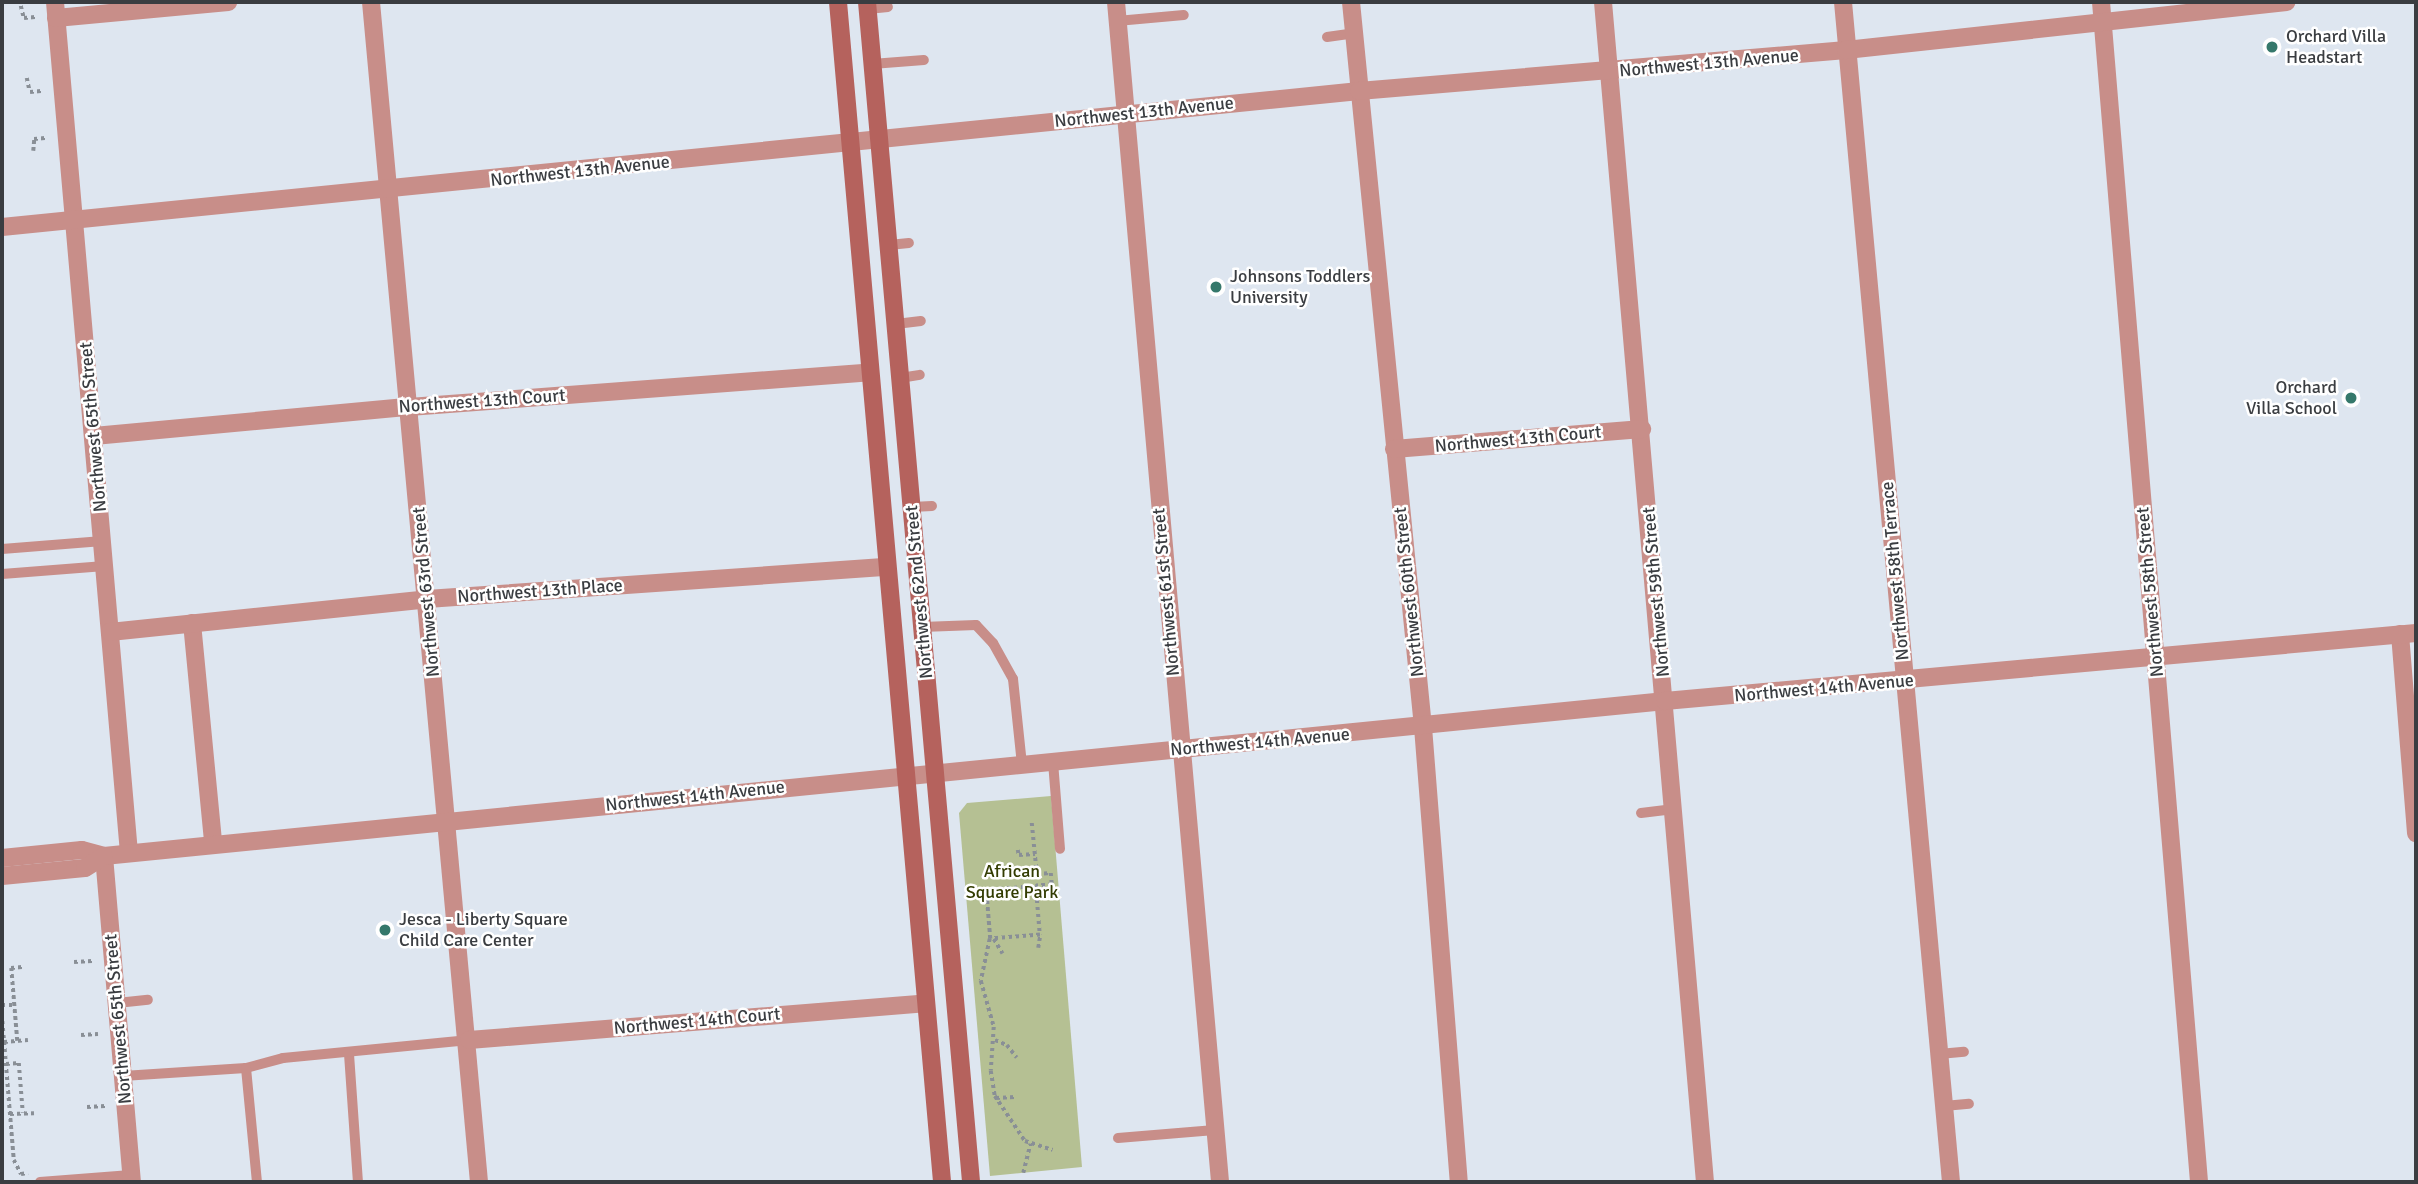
<!DOCTYPE html>
<html>
<head>
<meta charset="utf-8">
<style>
	body { margin:0 }
	#map { position:relative; width:2418px; height:1184px; overflow:hidden; background:#dee6f0; font-family:Signika,sans-serif }
	div>[style] { position:absolute }
	.green>* { inset:0; background:#b5c093 }
	.path>* { height:3.5px; margin-top:-1.75px; transform-origin:0; background:repeating-linear-gradient(90deg,#898f96 0 3.5px,transparent 0 7px) }
	.service>* { height:10px; margin:-5px; padding:0 5px; transform-origin:5px; border-radius:5px; background:#c88e89 }
	.minor>* { height:18px; margin:-9px; padding:0 9px; transform-origin:9px; border-radius:9px; background:#c88e89 }
	.secondary>* { height:18px; margin:-9px; padding:0 9px; transform-origin:9px; border-radius:9px; background:#b5625d }
	.dots>* { width:19px; height:19px; translate:-50% -50%; box-sizing:border-box; border:4px solid #fff; border-radius:50% }
	span { translate:-50% -50%; white-space:nowrap; text-align:center; line-height:1.15; -webkit-text-stroke:5px #fff; paint-order:stroke }
	.poi-label { font-size:18px; color:#3a3d41 }
	.left { translate:0 -50%; text-align:left }
	.right { translate:-100% -50%; text-align:right }
	.street-label { font-size:18px; color:#3a3d41 }
	.park-label { font-size:18px; color:#333c02 }
	.frame { position:absolute; inset:0; border:4px solid #3a3d41; pointer-events:none }
</style>
</head>
<body>
<div id="map">
	<div class="green">
		<i style="clip-path:polygon(1051px 796px,1082px 1167px,990px 1176px,959px 813px,967px 803px)"></i>
	</div>
	<div class="path">
		<i style="left:21px;top:6px;width:12px;rotate:76deg"></i>
		<i style="left:24px;top:18px;width:11px;rotate:-5deg"></i>
		<i style="left:27px;top:78px;width:14px;rotate:78deg"></i>
		<i style="left:30px;top:92px;width:11px;rotate:-5deg"></i>
		<i style="left:33px;top:151px;width:12px;rotate:-85deg"></i>
		<i style="left:34px;top:139px;width:11px;rotate:-5deg"></i>
		<i style="left:1032px;top:823px;width:51px;rotate:84.4deg"></i>
		<i style="left:1037px;top:874px;width:14px;rotate:-4deg"></i>
		<i style="left:1051px;top:873px;width:12px;rotate:85deg"></i>
		<i style="left:1052px;top:885px;width:16px;rotate:176deg"></i>
		<i style="left:1018px;top:850px;width:5px;rotate:79deg"></i>
		<i style="left:1019px;top:855px;width:16px;rotate:-4deg"></i>
		<i style="left:990px;top:939px;width:49px;rotate:-94.7deg"></i>
		<i style="left:986px;top:890px;width:50px;rotate:-4.6deg"></i>
		<i style="left:1036px;top:886px;width:49px;rotate:85.3deg"></i>
		<i style="left:1040px;top:935px;width:50px;rotate:175.4deg"></i>
		<i style="left:990px;top:939px;width:43px;rotate:102.1deg"></i>
		<i style="left:981px;top:981px;width:48px;rotate:74.2deg"></i>
		<i style="left:994px;top:1027px;width:44px;rotate:93.9deg"></i>
		<i style="left:991px;top:1071px;width:25px;rotate:81deg"></i>
		<i style="left:995px;top:1096px;width:54px;rotate:56.3deg"></i>
		<i style="left:1025px;top:1141px;width:29px;rotate:18deg"></i>
		<i style="left:994px;top:939px;width:17px;rotate:59deg"></i>
		<i style="left:1038px;top:948px;width:13px;rotate:-81deg"></i>
		<i style="left:74px;top:962px;width:18px;rotate:-3deg"></i>
		<i style="left:2px;top:1005px;width:12px"></i>
		<i style="left:2px;top:1014px;width:146px;rotate:85.3deg"></i>
		<i style="left:14px;top:1160px;width:16px;rotate:63deg"></i>
		<i style="left:21px;top:1174px;width:7px;rotate:-8deg"></i>
		<i style="left:81px;top:1035px;width:17px;rotate:-3deg"></i>
		<i style="left:995px;top:1040px;width:13px;rotate:23deg"></i>
		<i style="left:1007px;top:1045px;width:16px;rotate:52deg"></i>
		<i style="left:17px;top:1041px;width:73px;rotate:-94.7deg"></i>
		<i style="left:11px;top:968px;width:11px;rotate:-5deg"></i>
		<i style="left:4px;top:1042px;width:24px;rotate:-5deg"></i>
		<i style="left:6px;top:1064px;width:13px;rotate:-4deg"></i>
		<i style="left:19px;top:1063px;width:50px;rotate:85.4deg"></i>
		<i style="left:996px;top:1098px;width:19px;rotate:-3deg"></i>
		<i style="left:87px;top:1107px;width:18px;rotate:-3deg"></i>
		<i style="left:10px;top:1114px;width:24px;rotate:-2deg"></i>
		<i style="left:1023px;top:1173px;width:30px;rotate:-76deg"></i>
	</div>
	<div class="service">
		<i style="left:868px;top:9px;width:20px;rotate:-6deg"></i>
		<i style="left:1117px;top:21px;width:67px;rotate:-5.1deg"></i>
		<i style="left:1327px;top:37px;width:27px;rotate:-8deg"></i>
		<i style="left:872px;top:64px;width:52px;rotate:-4.4deg"></i>
		<i style="left:889px;top:245px;width:20px;rotate:-6deg"></i>
		<i style="left:896px;top:324px;width:25px;rotate:-7deg"></i>
		<i style="left:900px;top:378px;width:20px;rotate:-9deg"></i>
		<i style="left:912px;top:507px;width:20px;rotate:-3deg"></i>
		<i style="left:2px;top:549px;width:101px;rotate:-4.5deg"></i>
		<i style="left:2px;top:574px;width:103px;rotate:-4.4deg"></i>
		<i style="left:922px;top:627px;width:54px;rotate:-2.1deg"></i>
		<i style="left:976px;top:625px;width:25px;rotate:47deg"></i>
		<i style="left:993px;top:643px;width:41px;rotate:60.9deg"></i>
		<i style="left:1013px;top:679px;width:86px;rotate:84deg"></i>
		<i style="left:1053px;top:762px;width:87px;rotate:85.4deg"></i>
		<i style="left:1641px;top:813px;width:33px;rotate:-7deg"></i>
		<i style="left:117px;top:1003px;width:31px;rotate:-6deg"></i>
		<i style="left:349px;top:1054px;width:128px;rotate:86deg"></i>
		<i style="left:1939px;top:1054px;width:25px;rotate:-5deg"></i>
		<i style="left:246px;top:1068px;width:38px;rotate:-15deg"></i>
		<i style="left:283px;top:1058px;width:187px;rotate:-5.5deg"></i>
		<i style="left:123px;top:1076px;width:123px;rotate:-3.7deg"></i>
		<i style="left:246px;top:1068px;width:115px;rotate:84.5deg"></i>
		<i style="left:1944px;top:1106px;width:25px;rotate:-5deg"></i>
		<i style="left:1118px;top:1138px;width:97px;rotate:-4.7deg"></i>
		<i style="left:40px;top:1182px;width:91px;rotate:-4.4deg"></i>
	</div>
	<div class="minor">
		<i style="left:55px;top:2px;width:854px;rotate:85.03deg"></i>
		<i style="left:371px;top:2px;width:1185px;rotate:84.77deg"></i>
		<i style="left:1116px;top:2px;width:1185px;rotate:84.96deg"></i>
		<i style="left:1351px;top:2px;width:729px;rotate:84.33deg"></i>
		<i style="left:1423px;top:727px;width:456px;rotate:85.5deg"></i>
		<i style="left:1603px;top:2px;width:1184px;rotate:85.06deg"></i>
		<i style="left:1843px;top:2px;width:1185px;rotate:84.77deg"></i>
		<i style="left:2101px;top:2px;width:1184px;rotate:85.25deg"></i>
		<i style="left:56px;top:18px;width:173px;rotate:-5.3deg"></i>
		<i style="left:2px;top:227px;width:1364px;rotate:-5.72deg"></i>
		<i style="left:1359px;top:91px;width:489px;rotate:-4.8deg"></i>
		<i style="left:1846px;top:50px;width:443px;rotate:-6.2deg"></i>
		<i style="left:94px;top:436px;width:316px;rotate:-5.3deg"></i>
		<i style="left:409px;top:407px;width:462px;rotate:-4.3deg"></i>
		<i style="left:1394px;top:449px;width:249px;rotate:-4.6deg"></i>
		<i style="left:192px;top:623px;width:221px;rotate:84.5deg"></i>
		<i style="left:110px;top:632px;width:319px;rotate:-5.9deg"></i>
		<i style="left:427px;top:599px;width:461px;rotate:-4deg"></i>
		<i style="left:2400px;top:634px;width:200px;rotate:85.4deg"></i>
		<i style="left:104px;top:856px;width:327px;rotate:85.1deg"></i>
		<i style="left:2px;top:858px;width:80px;rotate:-5.7deg"></i>
		<i style="left:82px;top:850px;width:23px;rotate:15deg"></i>
		<i style="left:104px;top:856px;width:1569px;rotate:-5.67deg"></i>
		<i style="left:1665px;top:701px;width:754px;rotate:-5.17deg"></i>
		<i style="left:2px;top:876px;width:83px;rotate:-5.5deg"></i>
		<i style="left:85px;top:868px;width:22px;rotate:-32deg"></i>
		<i style="left:469px;top:1040px;width:457px;rotate:-4.6deg"></i>
	</div>
	<div class="secondary">
		<i style="left:838px;top:2px;width:1185px;rotate:84.96deg"></i>
		<i style="left:867px;top:2px;width:1185px;rotate:84.96deg"></i>
	</div>
	<div class="dots">
		<i style="left:2272px;top:47px;background:#35786b"></i>
		<i style="left:1216px;top:287px;background:#35786b"></i>
		<i style="left:2351px;top:398px;background:#35786b"></i>
		<i style="left:385px;top:930px;background:#35786b"></i>
	</div>
	<div class="poi-label">
		<span class="left" style="left:2286px;top:47px">Orchard Villa<br>Headstart</span>
		<span class="left" style="left:1230px;top:287px">Johnsons Toddlers<br>University</span>
		<span class="right" style="left:2337px;top:398px">Orchard<br>Villa School</span>
		<span class="left" style="left:399px;top:930px">Jesca - Liberty Square<br>Child Care Center</span>
	</div>
	<div class="street-label">
		<span style="left:1709px;top:63px;rotate:-5deg">Northwest 13th Avenue</span>
		<span style="left:1144px;top:112px;rotate:-6deg">Northwest 13th Avenue</span>
		<span style="left:580px;top:171px;rotate:-6deg">Northwest 13th Avenue</span>
		<span style="left:482px;top:401px;rotate:-4deg">Northwest 13th Court</span>
		<span style="left:93px;top:427px;rotate:-95deg">Northwest 65th Street</span>
		<span style="left:1518px;top:439px;rotate:-5deg">Northwest 13th Court</span>
		<span style="left:1895px;top:571px;rotate:-95deg">Northwest 58th Terrace</span>
		<span style="left:540px;top:591px;rotate:-4deg">Northwest 13th Place</span>
		<span style="left:426px;top:592px;rotate:-95deg">Northwest 63rd Street</span>
		<span style="left:919px;top:592px;rotate:-95deg">Northwest 62nd Street</span>
		<span style="left:1166px;top:592px;rotate:-95deg">Northwest 61st Street</span>
		<span style="left:1409px;top:592px;rotate:-96deg">Northwest 60th Street</span>
		<span style="left:1656px;top:592px;rotate:-95deg">Northwest 59th Street</span>
		<span style="left:2150px;top:592px;rotate:-95deg">Northwest 58th Street</span>
		<span style="left:1824px;top:688px;rotate:-5deg">Northwest 14th Avenue</span>
		<span style="left:1260px;top:742px;rotate:-5deg">Northwest 14th Avenue</span>
		<span style="left:695px;top:796px;rotate:-6deg">Northwest 14th Avenue</span>
		<span style="left:118px;top:1019px;rotate:-95deg">Northwest 65th Street</span>
		<span style="left:697px;top:1021px;rotate:-5deg">Northwest 14th Court</span>
	</div>
	<div class="park-label">
		<span style="left:1012px;top:882px">African<br>Square Park</span>
	</div>
	<div class="frame"></div>
</div>
</body>
</html>
